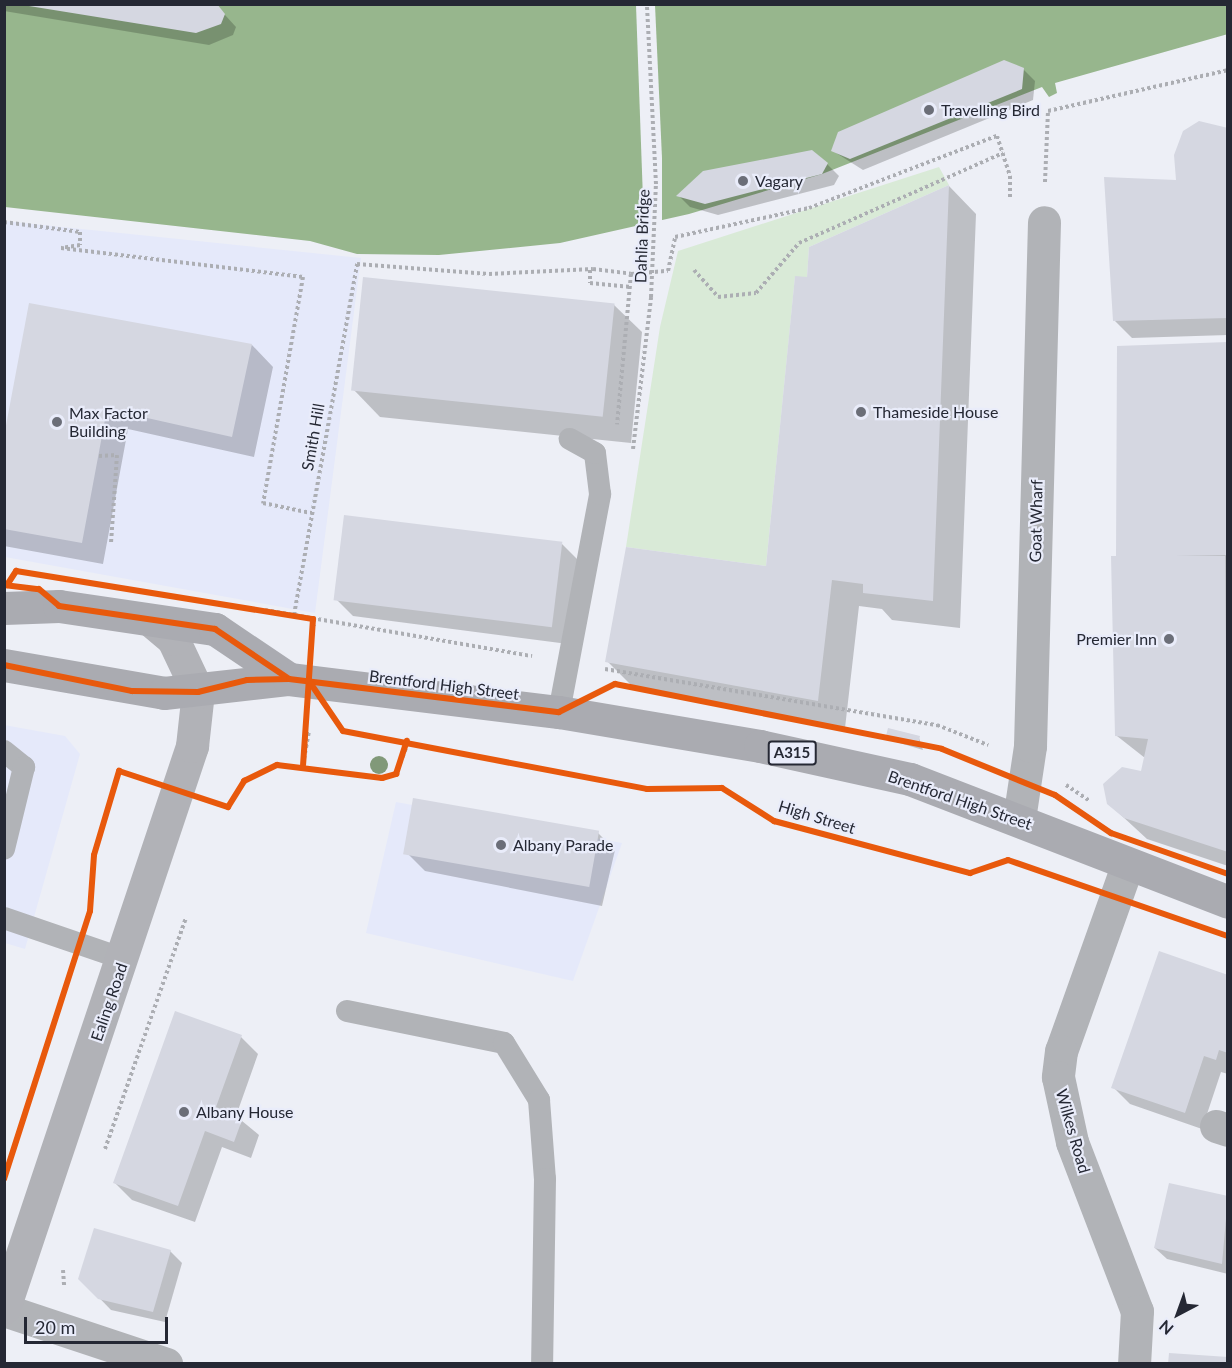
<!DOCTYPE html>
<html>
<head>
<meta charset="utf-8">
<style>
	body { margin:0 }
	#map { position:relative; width:1232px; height:1368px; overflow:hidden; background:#edeff6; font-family:Lato,sans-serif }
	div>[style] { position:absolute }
	.built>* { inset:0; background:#e5e9fa }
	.green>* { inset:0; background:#d9ead7 }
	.water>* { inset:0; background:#97b68d }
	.pier>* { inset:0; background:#edeff6 }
	.shadow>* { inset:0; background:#0003 }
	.building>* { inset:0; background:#d5d7e1; transform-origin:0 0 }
	.path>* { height:4px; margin-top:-2px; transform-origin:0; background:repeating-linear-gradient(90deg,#acaeb3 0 3px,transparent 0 6px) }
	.service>* { height:22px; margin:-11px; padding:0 11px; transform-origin:11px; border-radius:11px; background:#b1b3b7 }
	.minor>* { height:33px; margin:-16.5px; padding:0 16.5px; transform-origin:16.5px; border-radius:16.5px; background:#b1b3b7 }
	.secondary>* { height:33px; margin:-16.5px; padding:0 16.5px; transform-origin:16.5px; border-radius:16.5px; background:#b1b2b7 }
	.primary>* { height:33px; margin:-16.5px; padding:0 16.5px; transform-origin:16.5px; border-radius:16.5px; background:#aaabb1 }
	.cycleway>* { height:6px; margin:-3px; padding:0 3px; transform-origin:3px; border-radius:3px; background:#e8590c }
	.trees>* { width:18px; height:18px; margin:-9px; border-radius:50%; background:#819979 }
	.dots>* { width:16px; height:16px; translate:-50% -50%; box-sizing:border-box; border:3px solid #e9ecfa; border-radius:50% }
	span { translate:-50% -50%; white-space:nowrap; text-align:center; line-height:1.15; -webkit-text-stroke:4.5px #e9ecfa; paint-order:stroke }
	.shield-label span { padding:2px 4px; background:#e9ecfa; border:2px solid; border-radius:4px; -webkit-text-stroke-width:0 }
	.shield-label { font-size:15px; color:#252834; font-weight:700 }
	.poi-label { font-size:16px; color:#252834 }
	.left { translate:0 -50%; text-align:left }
	.right { translate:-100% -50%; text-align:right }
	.street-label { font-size:16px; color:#252834 }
	.frame { position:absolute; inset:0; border:6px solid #252834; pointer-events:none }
	.north { position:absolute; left:1148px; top:1284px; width:60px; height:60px; -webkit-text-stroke:4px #e9ecfa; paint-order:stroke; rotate:221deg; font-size:16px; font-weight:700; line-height:24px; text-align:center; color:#252834 }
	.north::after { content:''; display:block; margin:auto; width:21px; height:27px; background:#252834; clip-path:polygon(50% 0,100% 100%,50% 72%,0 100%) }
	.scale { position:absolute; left:24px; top:1317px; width:144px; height:27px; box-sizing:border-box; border:3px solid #252834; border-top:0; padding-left:8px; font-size:18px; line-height:21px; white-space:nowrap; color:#252834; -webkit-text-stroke:4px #e9ecfa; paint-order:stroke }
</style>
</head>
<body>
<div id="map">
	<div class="built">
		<i style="clip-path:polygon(4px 221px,361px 258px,315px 613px,5px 557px)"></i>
		<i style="clip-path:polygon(4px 725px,65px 736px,80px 754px,25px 949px,5px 943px)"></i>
		<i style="clip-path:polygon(396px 802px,622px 843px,573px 981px,366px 933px)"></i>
	</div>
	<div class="green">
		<i style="clip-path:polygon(939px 167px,949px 185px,809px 247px,807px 277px,795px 277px,766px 566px,626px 547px,660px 327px,678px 251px)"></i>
	</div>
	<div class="water">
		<i style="clip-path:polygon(1227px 4px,1228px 34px,1055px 83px,1057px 93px,1049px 97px,1042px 87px,822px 174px,689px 214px,560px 243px,439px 255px,357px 254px,310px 241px,5px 207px,4px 5px)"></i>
	</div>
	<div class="pier">
		<i style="clip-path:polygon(636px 5px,655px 5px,662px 158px,662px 223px,644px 227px)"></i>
	</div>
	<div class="shadow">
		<i style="clip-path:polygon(4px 4px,215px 4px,236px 27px,233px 35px,209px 45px,4px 11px)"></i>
		<i style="clip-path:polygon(1023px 69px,1035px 81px,1033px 100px,863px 170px,833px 151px)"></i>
		<i style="clip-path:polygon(1228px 131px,1228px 335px,1132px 338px,1115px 321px,1177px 182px)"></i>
		<i style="clip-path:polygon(827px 164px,839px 176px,834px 185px,718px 215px,690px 207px,679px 196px)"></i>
		<i style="clip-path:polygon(949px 186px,976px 214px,960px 628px,892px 620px,882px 609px,859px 606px,845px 728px,635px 689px,607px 661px,768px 568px)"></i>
		<i style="clip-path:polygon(614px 305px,642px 332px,631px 443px,380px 417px,353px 389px)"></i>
		<i style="clip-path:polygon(1228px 344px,1228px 866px,1147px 839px,1109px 804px,1142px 773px,1145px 758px,1117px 736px,1120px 557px)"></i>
		<i style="clip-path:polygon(252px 345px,273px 367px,254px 457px,128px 429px,103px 564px,4px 546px,4px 437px)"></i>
		<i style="clip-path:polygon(561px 543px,578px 560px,568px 644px,353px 616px,336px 599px)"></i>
		<i style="clip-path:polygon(887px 736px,919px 738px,923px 750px,893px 741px)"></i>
		<i style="clip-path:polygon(414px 799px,598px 833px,615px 850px,602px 906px,425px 871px,408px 854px)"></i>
		<i style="clip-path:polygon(1228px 977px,1228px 1074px,1221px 1072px,1202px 1129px,1130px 1104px,1113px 1087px)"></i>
		<i style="clip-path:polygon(241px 1037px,258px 1054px,236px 1116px,259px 1135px,251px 1158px,222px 1147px,195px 1222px,132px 1200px,115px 1183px)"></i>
		<i style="clip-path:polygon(1228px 1198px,1228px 1274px,1167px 1259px,1155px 1248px)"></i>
		<i style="clip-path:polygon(170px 1251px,182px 1263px,165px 1322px,111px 1310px,80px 1278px)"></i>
	</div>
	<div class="building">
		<i style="clip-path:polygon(217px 4px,225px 14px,221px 24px,196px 33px,29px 6px)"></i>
		<i style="clip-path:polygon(1004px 60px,1024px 68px,1022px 89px,850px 159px,831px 151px,838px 132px)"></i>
		<i style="clip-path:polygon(1199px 121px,1228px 128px,1228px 318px,1113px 321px,1104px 177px,1176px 180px,1174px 155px,1183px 131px)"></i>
		<i style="clip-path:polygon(812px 150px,828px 163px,822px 174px,705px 204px,676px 196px,703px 171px)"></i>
		<i style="clip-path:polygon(949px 185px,933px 601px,863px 593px,863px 584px,832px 580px,818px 701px,605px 662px,626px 547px,766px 566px,795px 276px,807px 277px,809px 247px)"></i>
		<i style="left:363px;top:277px;width:253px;height:114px;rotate:6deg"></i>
		<i style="clip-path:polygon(29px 303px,252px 344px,232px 437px,107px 409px,82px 543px,4px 529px,4px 436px)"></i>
		<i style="clip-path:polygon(1228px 342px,1228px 555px,1175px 555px,1225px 556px,1228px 852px,1124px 818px,1107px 804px,1103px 784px,1122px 767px,1141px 771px,1148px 739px,1115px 736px,1111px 556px,1116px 556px,1117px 346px)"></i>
		<i style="left:344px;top:515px;width:220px;height:86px;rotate:7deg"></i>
		<i style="left:888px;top:728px;width:33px;height:8px;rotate:14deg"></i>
		<i style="left:413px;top:798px;width:189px;height:57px;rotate:10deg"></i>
		<i style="clip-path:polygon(1159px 951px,1228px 975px,1228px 1053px,1219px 1050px,1216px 1060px,1204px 1056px,1185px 1113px,1111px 1088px)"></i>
		<i style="clip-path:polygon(175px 1011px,242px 1035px,216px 1107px,243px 1117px,234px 1142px,205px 1131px,178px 1206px,113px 1183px)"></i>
		<i style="clip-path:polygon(1169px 1183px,1228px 1196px,1222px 1264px,1154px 1248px)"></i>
		<i style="clip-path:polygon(94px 1228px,171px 1250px,153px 1312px,98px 1299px,78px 1279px)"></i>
		<i style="clip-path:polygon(1169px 1353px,1228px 1357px,1228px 1364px,1168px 1364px)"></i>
	</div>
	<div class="path">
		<i style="left:1045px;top:182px;width:71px;rotate:-87.6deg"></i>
		<i style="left:1048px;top:111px;width:185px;rotate:-12.8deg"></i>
		<i style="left:4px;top:222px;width:77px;rotate:7.5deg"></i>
		<i style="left:80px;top:232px;width:13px;rotate:90deg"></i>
		<i style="left:80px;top:245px;width:19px;rotate:171deg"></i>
		<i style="left:61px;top:248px;width:244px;rotate:6.8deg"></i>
		<i style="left:303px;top:277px;width:230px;rotate:100deg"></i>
		<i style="left:263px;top:503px;width:49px;rotate:11.8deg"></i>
		<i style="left:590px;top:270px;width:13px;rotate:90deg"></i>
		<i style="left:590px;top:283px;width:41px;rotate:5.6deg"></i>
		<i style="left:694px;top:270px;width:36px;rotate:48deg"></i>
		<i style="left:718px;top:297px;width:38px;rotate:-6deg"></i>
		<i style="left:756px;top:293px;width:66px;rotate:-49.3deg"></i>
		<i style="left:799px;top:243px;width:223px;rotate:-23.8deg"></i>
		<i style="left:631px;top:274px;width:37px;rotate:-5deg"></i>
		<i style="left:668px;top:271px;width:35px;rotate:-78deg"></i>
		<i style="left:675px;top:237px;width:137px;rotate:-12.2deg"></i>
		<i style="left:809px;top:208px;width:201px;rotate:-21deg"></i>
		<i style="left:997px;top:136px;width:42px;rotate:72deg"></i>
		<i style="left:1010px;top:176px;width:21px;rotate:90deg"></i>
		<i style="left:633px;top:449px;width:153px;rotate:-83.2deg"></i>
		<i style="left:651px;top:297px;width:113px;rotate:-87.5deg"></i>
		<i style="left:656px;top:184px;width:180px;rotate:-92.9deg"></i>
		<i style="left:99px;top:456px;width:18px;rotate:-3deg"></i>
		<i style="left:117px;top:455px;width:88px;rotate:93.9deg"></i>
		<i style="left:265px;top:610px;width:271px;rotate:9.8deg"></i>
		<i style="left:294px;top:615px;width:357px;rotate:-79.8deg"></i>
		<i style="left:357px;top:264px;width:132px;rotate:4.3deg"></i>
		<i style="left:489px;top:274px;width:104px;rotate:-2.8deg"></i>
		<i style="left:593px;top:269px;width:38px;rotate:7deg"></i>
		<i style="left:631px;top:274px;width:151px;rotate:95.3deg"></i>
		<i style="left:313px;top:619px;width:7px;rotate:82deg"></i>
		<i style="left:605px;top:669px;width:337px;rotate:9.6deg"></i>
		<i style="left:937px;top:725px;width:55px;rotate:21.4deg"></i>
		<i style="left:303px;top:765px;width:34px;rotate:-80deg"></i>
		<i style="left:119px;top:771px;width:19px;rotate:18deg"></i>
		<i style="left:396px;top:774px;width:30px;rotate:-69deg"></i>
		<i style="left:1066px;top:785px;width:29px;rotate:34deg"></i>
		<i style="left:217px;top:804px;width:11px;rotate:15deg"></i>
		<i style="left:105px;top:1149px;width:245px;rotate:-70.7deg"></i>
		<i style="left:63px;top:1270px;width:16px;rotate:86deg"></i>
	</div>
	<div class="service">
		<i style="left:559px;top:712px;width:222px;rotate:-79.3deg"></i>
		<i style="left:600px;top:494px;width:41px;rotate:-97deg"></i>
		<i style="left:595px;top:453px;width:29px;rotate:-151deg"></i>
		<i style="left:4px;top:751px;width:26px;rotate:39deg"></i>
		<i style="left:24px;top:767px;width:84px;rotate:103.7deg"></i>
		<i style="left:4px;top:918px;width:127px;rotate:18.9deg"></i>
		<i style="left:347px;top:1011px;width:160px;rotate:11.5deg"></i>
		<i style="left:504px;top:1043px;width:67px;rotate:58.4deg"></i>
		<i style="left:539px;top:1100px;width:79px;rotate:85.7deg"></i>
		<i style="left:545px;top:1179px;width:185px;rotate:90.9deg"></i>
	</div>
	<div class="minor">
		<i style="left:1019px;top:819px;width:74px;rotate:-81.4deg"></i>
		<i style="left:1030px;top:746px;width:524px;rotate:-88.47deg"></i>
		<i style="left:1127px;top:866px;width:196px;rotate:109.6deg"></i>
		<i style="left:1061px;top:1051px;width:26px;rotate:97deg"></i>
		<i style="left:1058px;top:1077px;width:66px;rotate:77.8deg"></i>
		<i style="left:1072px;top:1142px;width:181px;rotate:69deg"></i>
		<i style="left:1137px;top:1311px;width:53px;rotate:93.2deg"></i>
		<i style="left:1216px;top:1126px;width:13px;rotate:18deg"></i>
		<i style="left:4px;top:1310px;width:171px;rotate:18.4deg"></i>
	</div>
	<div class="secondary">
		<i style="left:4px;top:1308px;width:593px;rotate:-71.5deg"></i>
		<i style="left:192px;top:746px;width:54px;rotate:-83.7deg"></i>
		<i style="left:198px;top:692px;width:59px;rotate:-115.3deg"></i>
		<i style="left:173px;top:639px;width:26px;rotate:-140deg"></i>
	</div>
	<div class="primary">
		<i style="left:4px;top:608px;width:55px;rotate:-2.1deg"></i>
		<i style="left:59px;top:606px;width:158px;rotate:8.4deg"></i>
		<i style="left:215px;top:629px;width:89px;rotate:34deg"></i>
		<i style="left:4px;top:665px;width:162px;rotate:9.9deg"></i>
		<i style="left:164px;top:693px;width:126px;rotate:-6.4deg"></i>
		<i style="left:289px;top:679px;width:272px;rotate:7deg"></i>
		<i style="left:559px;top:712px;width:204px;rotate:9.6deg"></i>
		<i style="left:760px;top:746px;width:154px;rotate:12.4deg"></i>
		<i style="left:910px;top:779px;width:341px;rotate:21.1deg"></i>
	</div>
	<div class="cycleway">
		<i style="left:4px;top:585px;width:35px;rotate:7deg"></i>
		<i style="left:39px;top:589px;width:26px;rotate:40deg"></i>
		<i style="left:59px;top:606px;width:158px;rotate:8.4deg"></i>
		<i style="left:215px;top:629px;width:89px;rotate:34deg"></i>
		<i style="left:7px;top:585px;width:17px;rotate:-57deg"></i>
		<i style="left:16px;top:571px;width:301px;rotate:9.2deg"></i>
		<i style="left:313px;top:619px;width:146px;rotate:93.9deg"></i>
		<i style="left:4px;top:665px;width:131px;rotate:11.5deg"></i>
		<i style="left:132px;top:691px;width:66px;rotate:0.9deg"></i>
		<i style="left:198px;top:692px;width:50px;rotate:-13.8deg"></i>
		<i style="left:247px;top:680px;width:42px;rotate:-1.4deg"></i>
		<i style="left:289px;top:679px;width:272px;rotate:7deg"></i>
		<i style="left:559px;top:712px;width:63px;rotate:-26.6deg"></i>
		<i style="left:615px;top:684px;width:333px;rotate:11.2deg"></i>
		<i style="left:942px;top:749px;width:122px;rotate:22.2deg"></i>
		<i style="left:1055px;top:795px;width:68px;rotate:34.2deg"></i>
		<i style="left:1111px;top:833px;width:124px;rotate:19.3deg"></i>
		<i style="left:311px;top:684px;width:57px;rotate:55.8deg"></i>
		<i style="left:343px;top:731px;width:309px;rotate:10.8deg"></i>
		<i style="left:647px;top:789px;width:75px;rotate:-0.8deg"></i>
		<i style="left:722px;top:788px;width:62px;rotate:32.4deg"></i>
		<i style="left:774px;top:821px;width:203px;rotate:14.9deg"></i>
		<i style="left:970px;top:873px;width:40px;rotate:-18.9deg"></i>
		<i style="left:1008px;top:860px;width:233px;rotate:19.1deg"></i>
		<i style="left:4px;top:1179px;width:281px;rotate:-72.2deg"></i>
		<i style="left:90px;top:911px;width:56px;rotate:-85.9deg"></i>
		<i style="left:94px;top:855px;width:88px;rotate:-73.4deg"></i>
		<i style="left:119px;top:771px;width:115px;rotate:18.3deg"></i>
		<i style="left:228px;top:807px;width:31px;rotate:-58deg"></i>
		<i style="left:244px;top:781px;width:37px;rotate:-26deg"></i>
		<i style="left:277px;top:765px;width:106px;rotate:7.1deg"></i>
		<i style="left:382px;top:778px;width:15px;rotate:-16deg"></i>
		<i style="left:396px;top:774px;width:35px;rotate:-72deg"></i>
	</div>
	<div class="trees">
		<i style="left:379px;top:765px"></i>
	</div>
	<div class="dots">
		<i style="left:929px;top:110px;background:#6b6e78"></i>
		<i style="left:743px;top:181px;background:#6b6e78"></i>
		<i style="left:861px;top:412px;background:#6b6e78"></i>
		<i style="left:57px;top:422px;background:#6b6e78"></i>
		<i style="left:1169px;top:639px;background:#6b6e78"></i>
		<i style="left:501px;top:845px;background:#6b6e78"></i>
		<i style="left:184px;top:1112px;background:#6b6e78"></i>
	</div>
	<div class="shield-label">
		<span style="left:792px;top:753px">A315</span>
	</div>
	<div class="poi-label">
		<span class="left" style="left:941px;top:110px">Travelling Bird</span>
		<span class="left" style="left:755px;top:181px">Vagary</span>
		<span class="left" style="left:873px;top:412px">Thameside House</span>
		<span class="left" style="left:69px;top:422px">Max Factor<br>Building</span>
		<span class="right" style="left:1157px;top:639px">Premier Inn</span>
		<span class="left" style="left:513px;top:845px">Albany Parade</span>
		<span class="left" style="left:196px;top:1112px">Albany House</span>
	</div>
	<div class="street-label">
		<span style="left:642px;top:236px;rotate:-88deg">Dahlia Bridge</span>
		<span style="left:313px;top:437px;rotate:-80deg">Smith Hill</span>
		<span style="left:1036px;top:521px;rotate:-89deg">Goat Wharf</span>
		<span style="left:444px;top:685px;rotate:7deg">Brentford High Street</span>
		<span style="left:960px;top:800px;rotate:19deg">Brentford High Street</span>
		<span style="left:817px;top:817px;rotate:17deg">High Street</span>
		<span style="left:109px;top:1002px;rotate:-71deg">Ealing Road</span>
		<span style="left:1073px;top:1131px;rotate:74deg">Wilkes Road</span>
	</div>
	<div class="frame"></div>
	<div class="north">N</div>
	<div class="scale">20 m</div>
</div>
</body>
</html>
